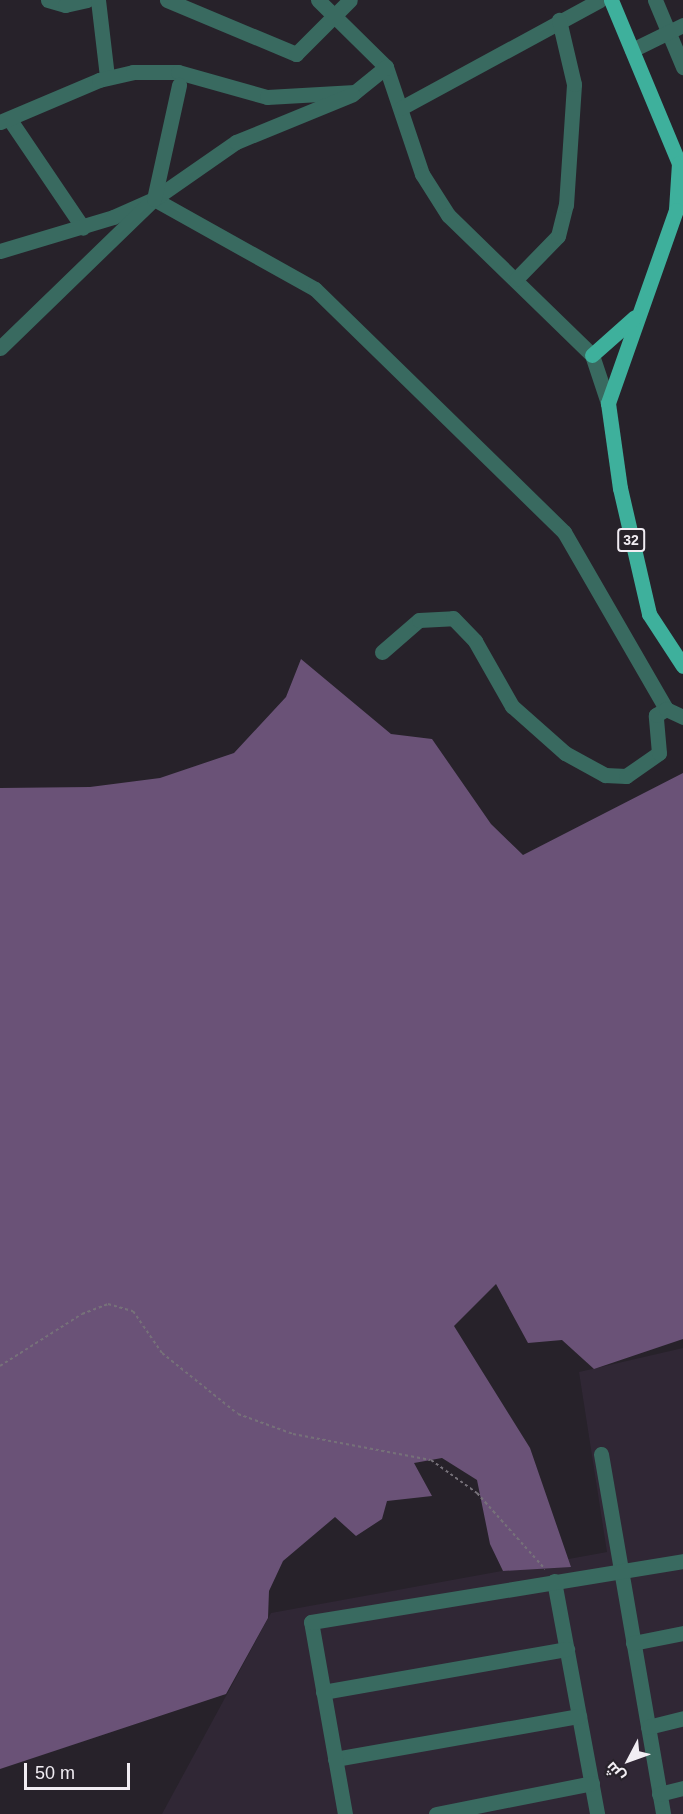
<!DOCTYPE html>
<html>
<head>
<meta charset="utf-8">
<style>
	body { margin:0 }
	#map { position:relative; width:683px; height:1814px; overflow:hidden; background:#27222a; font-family:Arial,Cairo,sans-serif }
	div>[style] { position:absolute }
	.built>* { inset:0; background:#302735 }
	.forest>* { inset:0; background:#6a5277 }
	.path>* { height:2px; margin-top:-1px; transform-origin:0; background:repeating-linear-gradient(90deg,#767179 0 3px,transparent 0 6px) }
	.minor>* { height:15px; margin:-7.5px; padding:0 7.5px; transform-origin:7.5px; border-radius:7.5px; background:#396a60 }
	.major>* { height:15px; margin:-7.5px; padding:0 7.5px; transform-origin:7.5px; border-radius:7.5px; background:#3eb09c }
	span { translate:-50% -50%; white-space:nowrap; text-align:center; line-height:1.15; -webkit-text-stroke:6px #27222a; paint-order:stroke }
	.shield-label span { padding:2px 4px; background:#27222a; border:2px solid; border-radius:4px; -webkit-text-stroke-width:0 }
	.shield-label { font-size:14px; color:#f1edf3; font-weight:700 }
	.north { position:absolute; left:599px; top:1730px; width:60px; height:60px; -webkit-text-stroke:4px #27222a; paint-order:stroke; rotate:229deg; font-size:16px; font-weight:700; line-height:24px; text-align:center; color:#f1edf3 }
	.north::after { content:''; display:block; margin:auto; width:21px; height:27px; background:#f1edf3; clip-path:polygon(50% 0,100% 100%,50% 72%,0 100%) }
	.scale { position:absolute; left:24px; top:1763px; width:106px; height:27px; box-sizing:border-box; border:3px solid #f1edf3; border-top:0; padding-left:8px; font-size:18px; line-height:21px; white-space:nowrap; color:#f1edf3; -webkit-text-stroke:4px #27222a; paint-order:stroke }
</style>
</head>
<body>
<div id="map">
	<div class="built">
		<i style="clip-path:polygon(683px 1348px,683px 1814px,162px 1814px,271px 1613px,607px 1552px,579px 1372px)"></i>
	</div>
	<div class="forest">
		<i style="clip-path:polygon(301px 659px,391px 734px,432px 739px,491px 824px,523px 855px,683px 773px,683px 1339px,594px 1369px,562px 1340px,528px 1343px,496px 1284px,454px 1326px,530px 1448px,571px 1567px,503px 1571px,490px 1544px,477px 1480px,442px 1458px,414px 1463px,432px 1496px,387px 1501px,382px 1519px,356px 1536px,335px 1517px,283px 1561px,269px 1591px,268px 1618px,226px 1694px,0 1769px,0 788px,90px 787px,160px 778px,234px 753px,286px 697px)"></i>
	</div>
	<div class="path">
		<i style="left:0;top:1366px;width:97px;rotate:-32.4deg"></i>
		<i style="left:82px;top:1314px;width:28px;rotate:-21deg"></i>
		<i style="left:108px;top:1304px;width:26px;rotate:16deg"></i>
		<i style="left:133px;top:1311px;width:51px;rotate:55.4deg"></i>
		<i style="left:162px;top:1353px;width:97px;rotate:38.8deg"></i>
		<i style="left:238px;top:1414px;width:59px;rotate:20deg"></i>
		<i style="left:293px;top:1434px;width:140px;rotate:10.7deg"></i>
		<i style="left:431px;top:1460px;width:57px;rotate:35.7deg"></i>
		<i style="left:477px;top:1493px;width:102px;rotate:48.2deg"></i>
	</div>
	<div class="minor">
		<i style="left:48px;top:0;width:18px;rotate:16deg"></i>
		<i style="left:65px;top:5px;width:23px;rotate:-13deg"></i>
		<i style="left:98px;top:0;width:78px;rotate:83.3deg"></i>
		<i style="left:167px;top:0;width:140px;rotate:22.7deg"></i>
		<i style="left:296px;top:54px;width:76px;rotate:-45deg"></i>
		<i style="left:318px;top:0;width:95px;rotate:44.6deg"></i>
		<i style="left:386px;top:67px;width:113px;rotate:71.4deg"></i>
		<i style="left:422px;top:174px;width:49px;rotate:57.6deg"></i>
		<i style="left:448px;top:215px;width:201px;rotate:44.2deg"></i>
		<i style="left:592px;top:355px;width:51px;rotate:71.6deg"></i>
		<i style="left:655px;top:0;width:73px;rotate:67.3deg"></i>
		<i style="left:632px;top:50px;width:57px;rotate:-26.1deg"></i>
		<i style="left:401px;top:108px;width:226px;rotate:-28.5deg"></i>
		<i style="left:10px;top:120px;width:130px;rotate:55.9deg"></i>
		<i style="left:0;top:122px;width:108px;rotate:-23deg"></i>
		<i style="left:99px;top:80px;width:35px;rotate:-13deg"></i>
		<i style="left:133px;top:72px;width:45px"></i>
		<i style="left:178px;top:72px;width:92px;rotate:15.7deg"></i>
		<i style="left:267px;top:97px;width:88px;rotate:-3.3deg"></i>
		<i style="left:355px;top:92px;width:40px;rotate:-39deg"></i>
		<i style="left:154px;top:199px;width:184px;rotate:29.2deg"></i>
		<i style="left:315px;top:289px;width:348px;rotate:44.3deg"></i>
		<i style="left:564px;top:532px;width:204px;rotate:60deg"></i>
		<i style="left:0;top:251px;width:118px;rotate:-16.7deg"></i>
		<i style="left:113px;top:217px;width:45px;rotate:-23.7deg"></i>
		<i style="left:154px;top:199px;width:100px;rotate:-34.8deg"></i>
		<i style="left:236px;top:142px;width:126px;rotate:-22.3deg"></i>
		<i style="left:516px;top:279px;width:60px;rotate:-45.7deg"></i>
		<i style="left:558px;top:236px;width:32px;rotate:-76deg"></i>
		<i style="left:566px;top:205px;width:121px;rotate:-86.2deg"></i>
		<i style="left:574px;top:84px;width:66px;rotate:-103.2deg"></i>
		<i style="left:0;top:348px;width:214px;rotate:-44.1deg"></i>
		<i style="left:154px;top:199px;width:117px;rotate:-77.6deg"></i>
		<i style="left:382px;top:652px;width:49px;rotate:-40.9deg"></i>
		<i style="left:419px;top:620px;width:34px;rotate:-3deg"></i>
		<i style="left:453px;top:618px;width:32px;rotate:46deg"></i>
		<i style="left:475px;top:641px;width:75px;rotate:60.4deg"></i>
		<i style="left:512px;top:706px;width:71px;rotate:41.6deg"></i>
		<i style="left:565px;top:753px;width:46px;rotate:28.8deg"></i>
		<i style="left:605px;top:775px;width:21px;rotate:3deg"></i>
		<i style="left:626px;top:776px;width:40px;rotate:-34.9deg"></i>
		<i style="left:659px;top:753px;width:38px;rotate:-95deg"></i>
		<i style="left:656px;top:715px;width:12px;rotate:-31deg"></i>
		<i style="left:666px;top:709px;width:19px;rotate:25deg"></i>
		<i style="left:601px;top:1454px;width:365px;rotate:80.2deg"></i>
		<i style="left:554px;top:1581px;width:237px;rotate:79.5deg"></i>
		<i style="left:633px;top:1643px;width:51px;rotate:-11.3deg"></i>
		<i style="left:323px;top:1692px;width:248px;rotate:-10deg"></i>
		<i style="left:648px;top:1727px;width:36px;rotate:-14deg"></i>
		<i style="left:335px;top:1759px;width:248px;rotate:-10deg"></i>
		<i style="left:659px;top:1794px;width:25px;rotate:-14deg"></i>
		<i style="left:345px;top:1814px;width:195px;rotate:-100deg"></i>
		<i style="left:311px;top:1622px;width:377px;rotate:-9.3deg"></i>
		<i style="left:436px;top:1814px;width:159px;rotate:-11.2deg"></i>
	</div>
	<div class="major">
		<i style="left:611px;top:0;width:177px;rotate:67.4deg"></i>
		<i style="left:679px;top:163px;width:47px;rotate:93.7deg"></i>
		<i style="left:676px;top:210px;width:205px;rotate:109.4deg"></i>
		<i style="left:608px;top:403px;width:86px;rotate:82deg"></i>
		<i style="left:620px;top:488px;width:129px;rotate:77deg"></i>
		<i style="left:649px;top:614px;width:62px;rotate:56.8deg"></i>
		<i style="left:592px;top:355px;width:57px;rotate:-41.5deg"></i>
	</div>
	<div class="shield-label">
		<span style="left:631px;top:540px">32</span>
	</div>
	<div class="north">ش</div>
	<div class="scale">50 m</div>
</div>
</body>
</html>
